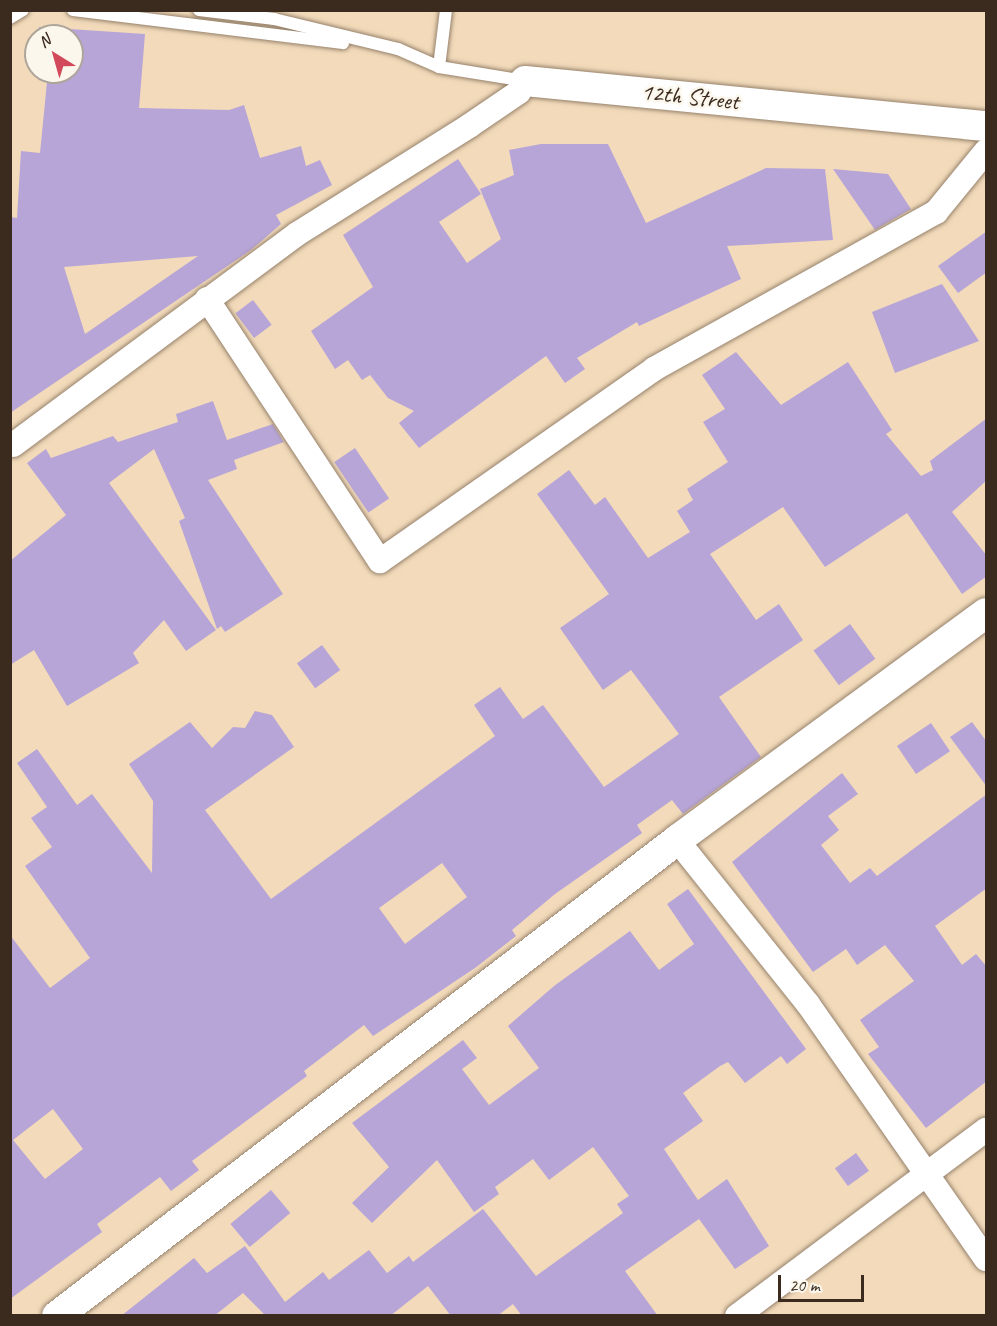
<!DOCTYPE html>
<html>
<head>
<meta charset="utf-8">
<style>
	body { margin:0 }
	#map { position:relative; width:997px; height:1326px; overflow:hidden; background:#f2daba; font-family:Caveat,sans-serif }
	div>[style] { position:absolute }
	.building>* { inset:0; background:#b7a5d8; transform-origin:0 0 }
	.roads { filter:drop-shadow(0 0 2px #96826c) drop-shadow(0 0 2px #96826c) }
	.service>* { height:12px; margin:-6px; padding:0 6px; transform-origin:6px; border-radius:6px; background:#fff }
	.minor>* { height:24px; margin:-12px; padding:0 12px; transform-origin:12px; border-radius:12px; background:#fff }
	.tertiary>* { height:30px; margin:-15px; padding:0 15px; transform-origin:15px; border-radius:15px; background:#fff }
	span { translate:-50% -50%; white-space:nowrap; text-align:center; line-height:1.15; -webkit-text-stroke:5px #fbf7ec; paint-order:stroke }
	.street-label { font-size:24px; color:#3b2a1e }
	.frame { position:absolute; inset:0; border:12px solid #3b2a1e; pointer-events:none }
	.north { position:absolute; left:24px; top:24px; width:60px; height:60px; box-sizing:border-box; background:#fbf7ec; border:2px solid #aea59a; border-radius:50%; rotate:323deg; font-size:16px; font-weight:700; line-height:24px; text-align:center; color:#3b2a1e }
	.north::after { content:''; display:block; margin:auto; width:21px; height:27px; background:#d1495b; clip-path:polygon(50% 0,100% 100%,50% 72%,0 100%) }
	.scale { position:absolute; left:778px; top:1275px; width:86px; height:27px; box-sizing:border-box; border:3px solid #3b2a1e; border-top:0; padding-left:8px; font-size:18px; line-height:21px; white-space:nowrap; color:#3b2a1e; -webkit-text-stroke:4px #fbf7ec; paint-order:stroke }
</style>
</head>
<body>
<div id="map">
	<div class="building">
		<i style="clip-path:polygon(evenodd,39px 27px,145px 34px,139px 108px,229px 110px,244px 105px,260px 158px,301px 146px,306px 166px,320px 160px,332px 185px,276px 215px,281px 224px,251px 250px,10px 413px,10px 217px,17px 218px,21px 151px,40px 153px,48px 72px,72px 72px,72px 36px,38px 36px,39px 27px,198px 256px,85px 334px,64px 267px,198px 256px)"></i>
		<i style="clip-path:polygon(541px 144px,608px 144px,646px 223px,766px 168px,825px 169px,833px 240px,727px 246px,741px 279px,639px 326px,637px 322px,577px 358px,585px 369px,565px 383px,546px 356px,419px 448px,399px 423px,414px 411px,388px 398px,370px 375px,362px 380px,348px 360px,335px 369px,311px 331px,373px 287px,343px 235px,458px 159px,481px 194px,439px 222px,467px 263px,501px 239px,480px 189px,514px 175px,509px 150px)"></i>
		<i style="clip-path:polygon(833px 169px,888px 174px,911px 209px,875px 230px)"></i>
		<i style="clip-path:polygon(987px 231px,987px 272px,958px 293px,938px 266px)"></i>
		<i style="clip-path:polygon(942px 284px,979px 341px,895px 373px,872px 312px)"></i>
		<i style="left:253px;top:300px;width:31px;height:22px;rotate:53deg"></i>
		<i style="clip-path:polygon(evenodd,736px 352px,781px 405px,848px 362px,892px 430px,886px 434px,921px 476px,933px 470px,930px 461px,987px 418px,987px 480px,952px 512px,987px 556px,987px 576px,962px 594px,907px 513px,825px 567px,783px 507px,710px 554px,756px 620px,779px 604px,803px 640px,719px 697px,761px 757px,683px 814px,672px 800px,637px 825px,642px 833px,555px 894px,512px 930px,516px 936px,475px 968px,373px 1036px,364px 1025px,304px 1071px,307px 1076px,192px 1161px,199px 1170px,171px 1191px,160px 1177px,97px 1224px,102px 1232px,10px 1299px,10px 935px,50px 988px,90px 958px,25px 866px,52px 847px,31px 818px,47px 807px,17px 763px,37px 749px,77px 805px,92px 794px,152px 873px,153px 801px,129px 764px,190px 722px,212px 748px,233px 727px,245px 728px,255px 711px,272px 715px,294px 747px,205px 810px,271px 899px,495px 736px,474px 705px,500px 687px,523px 719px,543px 705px,604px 787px,679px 734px,631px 670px,603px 690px,560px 628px,609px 594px,537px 494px,569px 470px,595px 505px,605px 497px,648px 558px,690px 532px,677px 511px,693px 500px,687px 489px,728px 462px,703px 422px,725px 409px,702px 375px,736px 352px,442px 863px,467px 897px,405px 944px,379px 908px,442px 863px,736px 352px,53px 1109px,83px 1149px,45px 1179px,13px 1140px,53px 1109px)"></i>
		<i style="clip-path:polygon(213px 401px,227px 440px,273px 424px,284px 442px,234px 460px,237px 469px,208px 480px,283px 594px,225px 632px,221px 626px,217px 629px,179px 521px,185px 518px,154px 449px,109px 483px,216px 630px,186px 651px,164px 620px,133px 653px,139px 663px,67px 706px,34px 650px,10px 665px,10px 561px,66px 515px,27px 463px,46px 449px,51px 458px,113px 436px,118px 442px,178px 422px,176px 414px)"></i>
		<i style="left:355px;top:448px;width:61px;height:25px;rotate:56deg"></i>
		<i style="left:850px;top:624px;width:43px;height:45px;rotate:54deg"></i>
		<i style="left:322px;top:645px;width:31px;height:31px;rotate:54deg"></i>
		<i style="clip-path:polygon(972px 722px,987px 742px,987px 787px,950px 737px)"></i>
		<i style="left:931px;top:723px;width:34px;height:41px;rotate:56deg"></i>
		<i style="clip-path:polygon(842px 773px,858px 794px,828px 816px,839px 830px,821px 845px,850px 883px,870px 868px,877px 876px,987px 794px,987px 888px,935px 926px,962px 965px,976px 954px,987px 967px,987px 1081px,926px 1128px,868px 1054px,879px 1047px,860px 1020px,914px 981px,885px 945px,857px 965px,846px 949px,813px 972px,732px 862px)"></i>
		<i style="clip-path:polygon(688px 889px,806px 1049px,787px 1064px,781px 1056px,745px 1083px,728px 1062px,720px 1066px,683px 1093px,703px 1121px,664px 1149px,698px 1200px,727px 1179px,769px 1246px,735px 1269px,699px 1219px,625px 1271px,658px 1316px,522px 1316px,513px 1304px,497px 1316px,451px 1316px,428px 1286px,390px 1316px,266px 1316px,243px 1293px,214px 1316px,121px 1316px,194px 1258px,207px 1273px,245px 1246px,285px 1302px,323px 1272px,329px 1280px,369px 1250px,387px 1273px,409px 1256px,413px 1262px,483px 1209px,536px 1276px,623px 1213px,617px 1204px,629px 1196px,593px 1147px,549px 1180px,533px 1159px,495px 1187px,499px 1194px,474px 1212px,437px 1160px,372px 1223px,352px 1203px,389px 1167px,352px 1123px,463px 1040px,477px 1058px,462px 1069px,489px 1105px,539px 1068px,508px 1026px,554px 986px,630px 931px,659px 970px,694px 944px,667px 904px)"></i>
		<i style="left:856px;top:1153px;width:22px;height:26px;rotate:54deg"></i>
		<i style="left:271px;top:1190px;width:30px;height:53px;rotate:50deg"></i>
	</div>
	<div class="roads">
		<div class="service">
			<i style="left:73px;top:10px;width:272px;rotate:7deg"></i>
			<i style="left:199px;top:10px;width:76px;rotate:6.8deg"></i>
			<i style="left:274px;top:19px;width:128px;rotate:13.6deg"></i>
			<i style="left:398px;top:49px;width:45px;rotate:23.7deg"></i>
			<i style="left:439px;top:67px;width:87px;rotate:9.2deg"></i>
			<i style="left:10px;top:18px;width:15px;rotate:-32deg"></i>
			<i style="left:439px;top:67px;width:57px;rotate:-83deg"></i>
		</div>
		<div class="minor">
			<i style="left:207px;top:299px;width:314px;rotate:56.6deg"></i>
			<i style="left:380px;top:561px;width:335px;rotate:-35deg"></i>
			<i style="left:654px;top:369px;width:323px;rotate:-29.1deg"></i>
			<i style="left:936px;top:212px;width:79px;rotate:-50.7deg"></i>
			<i style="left:13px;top:445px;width:354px;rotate:-36.6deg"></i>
			<i style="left:297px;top:234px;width:203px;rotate:-32.1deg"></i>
			<i style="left:469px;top:126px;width:60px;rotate:-34.2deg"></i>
			<i style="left:519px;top:92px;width:13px;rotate:-61deg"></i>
			<i style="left:677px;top:840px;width:210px;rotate:51.4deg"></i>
			<i style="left:808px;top:1004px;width:311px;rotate:55.1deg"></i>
			<i style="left:737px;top:1316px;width:311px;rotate:-36.8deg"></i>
		</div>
		<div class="tertiary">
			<i style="left:525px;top:81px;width:463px;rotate:5.6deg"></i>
			<i style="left:57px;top:1316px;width:782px;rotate:-37.51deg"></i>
			<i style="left:677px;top:840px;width:383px;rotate:-36.3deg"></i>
		</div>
	</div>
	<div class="street-label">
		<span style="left:690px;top:97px;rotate:6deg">12th Street</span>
	</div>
	<div class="frame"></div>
	<div class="north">N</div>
	<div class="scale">20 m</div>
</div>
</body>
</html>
